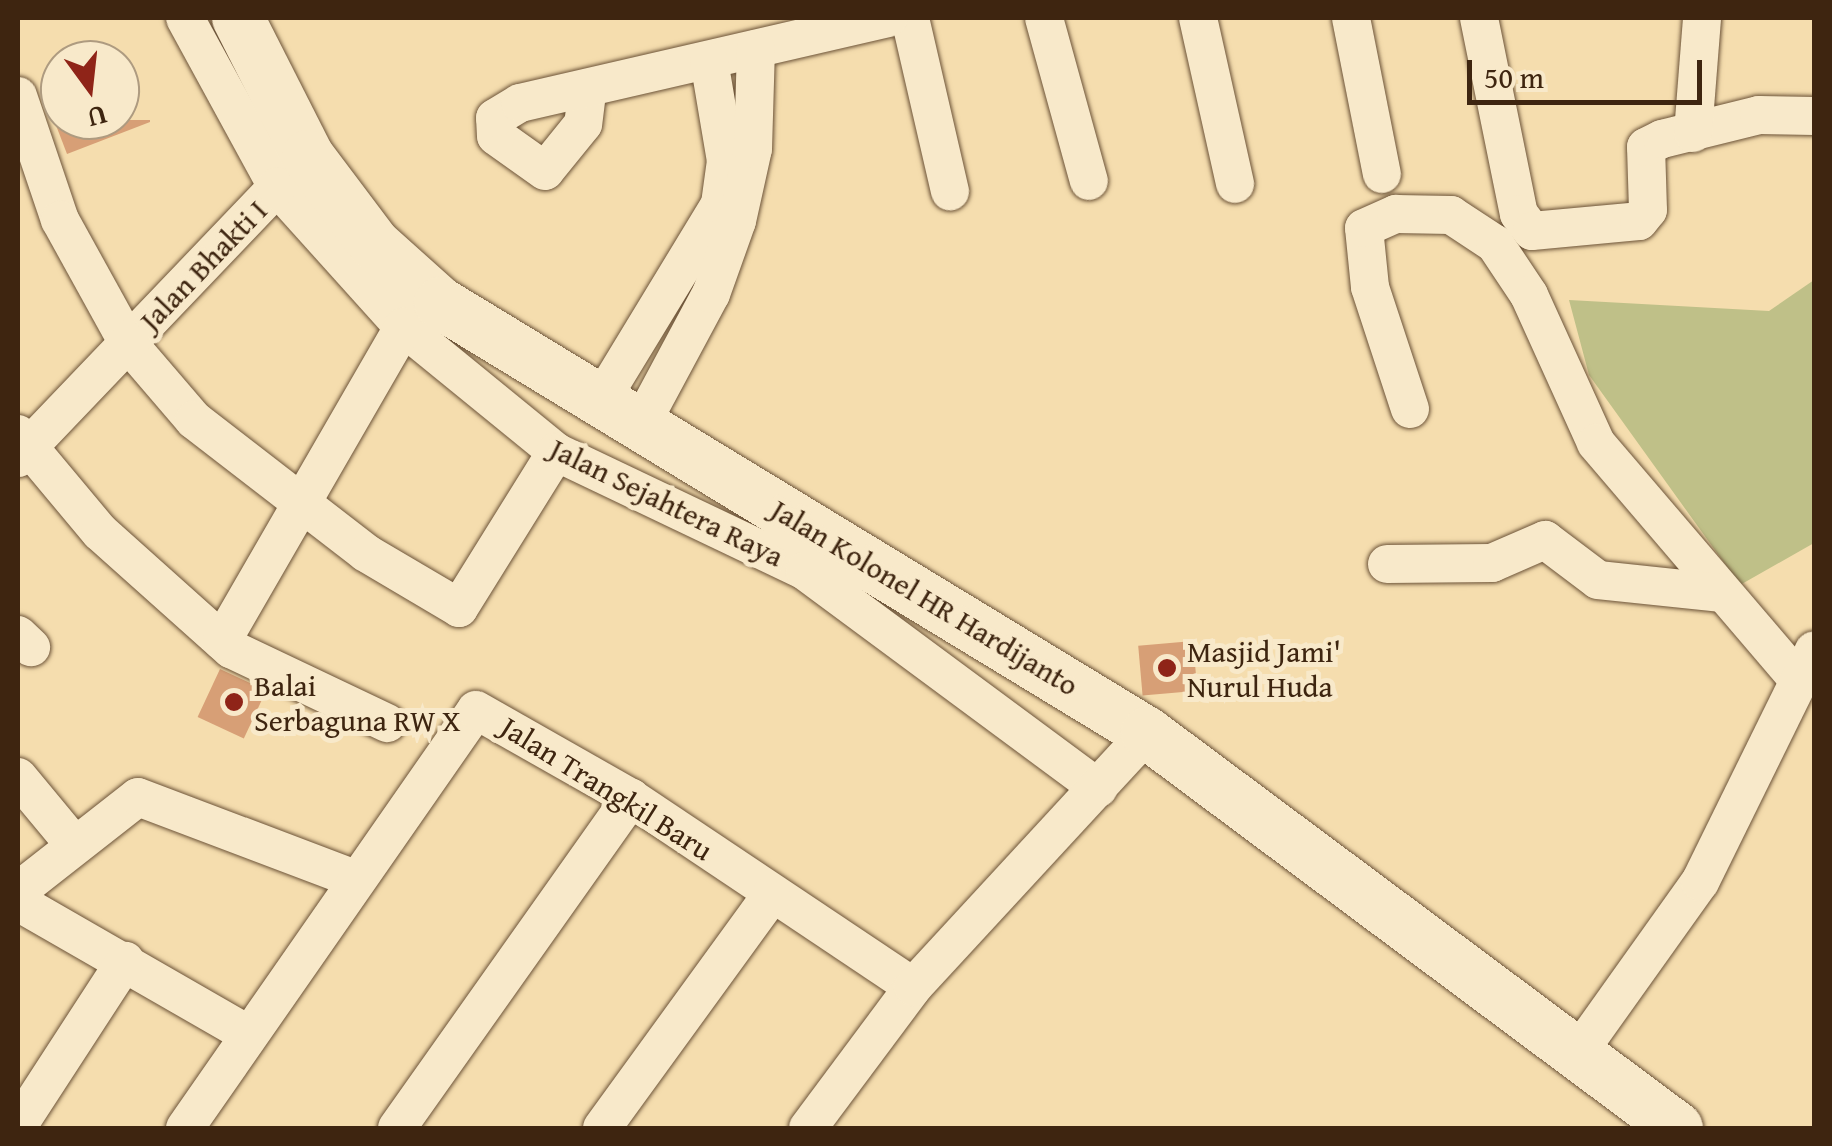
<!DOCTYPE html>
<html>
<head>
<meta charset="utf-8">
<style>
	body { margin:0 }
	#map { position:relative; width:1832px; height:1146px; overflow:hidden; background:#f5ddae; font-family:"Gentium Book Plus",serif }
	div>[style] { position:absolute }
	.green>* { inset:0; background:#bfc088 }
	.building>* { inset:0; background:#d79f76; transform-origin:0 0 }
	.roads { filter:drop-shadow(0 0 2px #6c5338) drop-shadow(0 0 2px #6c5338) }
	.street>* { height:38px; margin:-19px; padding:0 19px; transform-origin:19px; border-radius:19px; background:#f8e9ca }
	.secondary>* { height:52px; margin:-26px; padding:0 26px; transform-origin:26px; border-radius:26px; background:#f8e9ca }
	.dots>* { width:28px; height:28px; translate:-50% -50%; box-sizing:border-box; border:5px solid #f8e9ca; border-radius:50% }
	span { translate:-50% -50%; white-space:nowrap; text-align:center; line-height:1.15; -webkit-text-stroke:10px #f8e9ca; paint-order:stroke }
	.street-label { font-size:30px; color:#3e2510 }
	.poi-label { font-size:30px; color:#3e2510 }
	.left { translate:0 -50%; text-align:left }
	.frame { position:absolute; inset:0; border:20px solid #3e2510; pointer-events:none }
	.north { position:absolute; left:40px; top:40px; width:100px; height:100px; box-sizing:border-box; background:#f8e9ca; border:2px solid #ae9b80; border-radius:50%; rotate:165deg; font-size:28px; font-weight:700; line-height:40px; text-align:center; color:#3e2510 }
	.north::after { content:''; display:block; margin:auto; width:35px; height:45px; background:#8f2418; clip-path:polygon(50% 0,100% 100%,50% 72%,0 100%) }
	.scale { position:absolute; left:1467px; top:60px; width:235px; height:45px; box-sizing:border-box; border:5px solid #3e2510; border-top:0; padding-left:12px; font-size:30px; line-height:35px; white-space:nowrap; color:#3e2510; -webkit-text-stroke:8px #f8e9ca; paint-order:stroke }
</style>
</head>
<body>
<div id="map">
	<div class="green">
		<i style="clip-path:polygon(1814px 280px,1814px 543px,1740px 585px,1589px 375px,1569px 300px,1769px 311px)"></i>
	</div>
	<div class="building">
		<i style="clip-path:polygon(54px 120px,150px 120px,150px 122px,67px 154px)"></i>
		<i style="left:1193px;top:641px;width:50px;height:55px;rotate:85deg"></i>
		<i style="left:220px;top:669px;width:51px;height:53px;rotate:25deg"></i>
	</div>
	<div class="roads">
		<div class="street">
			<i style="left:185px;top:18px;width:192px;rotate:61.4deg"></i>
			<i style="left:277px;top:187px;width:188px;rotate:48deg"></i>
			<i style="left:403px;top:327px;width:198px;rotate:39.2deg"></i>
			<i style="left:556px;top:452px;width:276px;rotate:25.5deg"></i>
			<i style="left:805px;top:571px;width:365px;rotate:36.5deg"></i>
			<i style="left:910px;top:18px;width:178px;rotate:77deg"></i>
			<i style="left:1044px;top:18px;width:169px;rotate:74.6deg"></i>
			<i style="left:1198px;top:18px;width:170px;rotate:77.4deg"></i>
			<i style="left:1351px;top:18px;width:159px;rotate:78.8deg"></i>
			<i style="left:1479px;top:18px;width:200px;rotate:78.5deg"></i>
			<i style="left:1519px;top:214px;width:21px;rotate:53deg"></i>
			<i style="left:1532px;top:231px;width:107px;rotate:-5.3deg"></i>
			<i style="left:1639px;top:221px;width:14px;rotate:-51deg"></i>
			<i style="left:1648px;top:210px;width:63px;rotate:-91.8deg"></i>
			<i style="left:1646px;top:147px;width:18px;rotate:-27deg"></i>
			<i style="left:1662px;top:139px;width:100px;rotate:-13.9deg"></i>
			<i style="left:1759px;top:115px;width:55px;rotate:1deg"></i>
			<i style="left:587px;top:93px;width:31px;rotate:97deg"></i>
			<i style="left:583px;top:124px;width:60px;rotate:129deg"></i>
			<i style="left:545px;top:171px;width:60px;rotate:-144.5deg"></i>
			<i style="left:496px;top:136px;width:18px;rotate:-93deg"></i>
			<i style="left:495px;top:118px;width:29px;rotate:-31deg"></i>
			<i style="left:520px;top:103px;width:378px;rotate:-13deg"></i>
			<i style="left:18px;top:96px;width:131px;rotate:71.3deg"></i>
			<i style="left:60px;top:220px;width:141px;rotate:61.1deg"></i>
			<i style="left:128px;top:343px;width:101px;rotate:49.4deg"></i>
			<i style="left:194px;top:420px;width:217px;rotate:37.7deg"></i>
			<i style="left:366px;top:553px;width:108px;rotate:30.6deg"></i>
			<i style="left:459px;top:608px;width:184px;rotate:-58.1deg"></i>
			<i style="left:1693px;top:133px;width:115px;rotate:-85.5deg"></i>
			<i style="left:598px;top:405px;width:235px;rotate:-58.7deg"></i>
			<i style="left:720px;top:204px;width:43px;rotate:-82.1deg"></i>
			<i style="left:726px;top:161px;width:101px;rotate:-99.6deg"></i>
			<i style="left:1410px;top:409px;width:128px;rotate:-108.2deg"></i>
			<i style="left:1370px;top:287px;width:59px;rotate:-95.8deg"></i>
			<i style="left:1364px;top:228px;width:35px;rotate:-24deg"></i>
			<i style="left:1396px;top:214px;width:55px;rotate:1deg"></i>
			<i style="left:1451px;top:215px;width:53px;rotate:33.4deg"></i>
			<i style="left:1495px;top:244px;width:61px;rotate:56.3deg"></i>
			<i style="left:1529px;top:295px;width:162px;rotate:65.6deg"></i>
			<i style="left:1596px;top:443px;width:313px;rotate:49.5deg"></i>
			<i style="left:639px;top:428px;width:152px;rotate:-61.8deg"></i>
			<i style="left:711px;top:294px;width:77px;rotate:-70.4deg"></i>
			<i style="left:737px;top:221px;width:74px;rotate:-77.5deg"></i>
			<i style="left:753px;top:149px;width:100px;rotate:-88.3deg"></i>
			<i style="left:18px;top:434px;width:128px;rotate:50.1deg"></i>
			<i style="left:100px;top:532px;width:176px;rotate:41.8deg"></i>
			<i style="left:231px;top:649px;width:173px;rotate:25.4deg"></i>
			<i style="left:18px;top:458px;width:375px;rotate:-46.3deg"></i>
			<i style="left:1387px;top:564px;width:105px;rotate:-0.5deg"></i>
			<i style="left:1492px;top:563px;width:58px;rotate:-23.5deg"></i>
			<i style="left:1545px;top:540px;width:66px;rotate:37deg"></i>
			<i style="left:1598px;top:580px;width:125px;rotate:6deg"></i>
			<i style="left:18px;top:635px;width:18px;rotate:43deg"></i>
			<i style="left:222px;top:641px;width:362px;rotate:-60deg"></i>
			<i style="left:18px;top:777px;width:85px;rotate:50.3deg"></i>
			<i style="left:18px;top:891px;width:152px;rotate:-38.1deg"></i>
			<i style="left:138px;top:797px;width:229px;rotate:20.7deg"></i>
			<i style="left:18px;top:902px;width:263px;rotate:29.9deg"></i>
			<i style="left:1580px;top:1050px;width:206px;rotate:-54.5deg"></i>
			<i style="left:1700px;top:882px;width:258px;rotate:-63.8deg"></i>
			<i style="left:18px;top:1126px;width:197px;rotate:-57deg"></i>
			<i style="left:185px;top:1128px;width:509px;rotate:-55.16deg"></i>
			<i style="left:476px;top:710px;width:178px;rotate:29.6deg"></i>
			<i style="left:631px;top:798px;width:339px;rotate:33.8deg"></i>
			<i style="left:397px;top:1128px;width:405px;rotate:-54.7deg"></i>
			<i style="left:602px;top:1128px;width:288px;rotate:-54deg"></i>
			<i style="left:808px;top:1128px;width:176px;rotate:-53.3deg"></i>
			<i style="left:913px;top:987px;width:345px;rotate:-47.3deg"></i>
		</div>
		<div class="secondary">
			<i style="left:238px;top:18px;width:155px;rotate:63.1deg"></i>
			<i style="left:308px;top:156px;width:110px;rotate:53.1deg"></i>
			<i style="left:374px;top:244px;width:89px;rotate:41.8deg"></i>
			<i style="left:440px;top:303px;width:827px;rotate:31.31deg"></i>
			<i style="left:1147px;top:733px;width:661px;rotate:36.7deg"></i>
		</div>
	</div>
	<div class="dots">
		<i style="left:1167px;top:668px;background:#8f2418"></i>
		<i style="left:234px;top:702px;background:#8f2418"></i>
	</div>
	<div class="street-label">
		<span style="left:203px;top:265px;rotate:-46deg">Jalan Bhakti I</span>
		<span style="left:667px;top:502px;rotate:26deg">Jalan Sejahtera Raya</span>
		<span style="left:925px;top:597px;rotate:31deg">Jalan Kolonel HR Hardijanto</span>
		<span style="left:607px;top:788px;rotate:32deg">Jalan Trangkil Baru</span>
	</div>
	<div class="poi-label">
		<span class="left" style="left:1187px;top:668px">Masjid Jami'<br>Nurul Huda</span>
		<span class="left" style="left:254px;top:702px">Balai<br>Serbaguna RW X</span>
	</div>
	<div class="frame"></div>
	<div class="north">U</div>
	<div class="scale">50 m</div>
</div>
</body>
</html>
